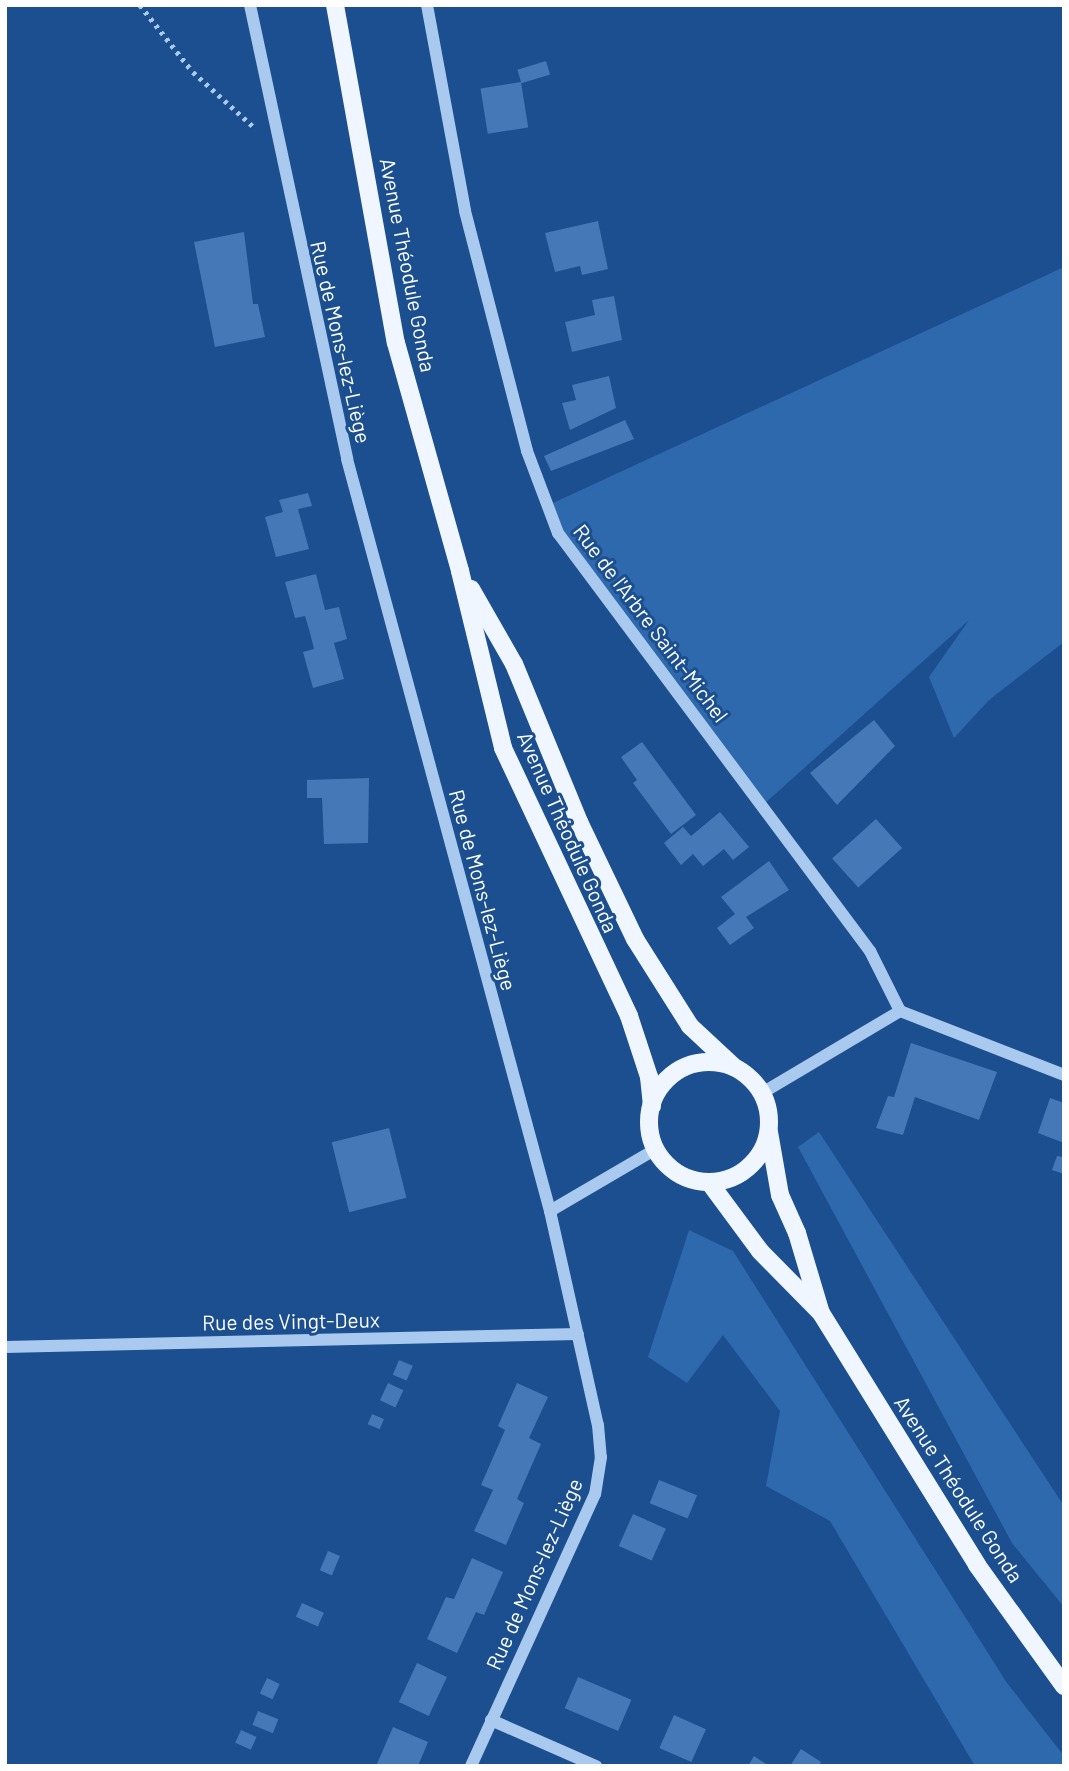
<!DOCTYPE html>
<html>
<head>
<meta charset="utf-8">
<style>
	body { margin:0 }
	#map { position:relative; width:1069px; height:1771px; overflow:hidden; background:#1b4f8f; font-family:Barlow,sans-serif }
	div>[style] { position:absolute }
	.green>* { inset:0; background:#2e69ad }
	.building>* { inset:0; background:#4478b7; transform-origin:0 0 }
	.path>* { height:4.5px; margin-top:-2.25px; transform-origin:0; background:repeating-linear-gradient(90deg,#a9c9ee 0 3.5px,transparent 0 8.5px) }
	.minor>* { height:12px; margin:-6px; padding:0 6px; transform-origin:6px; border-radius:6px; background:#a9c9ee }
	.major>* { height:18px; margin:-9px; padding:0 9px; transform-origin:9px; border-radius:9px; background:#f0f6ff }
	.major>.ring { margin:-9px; padding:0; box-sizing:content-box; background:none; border:18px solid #f0f6ff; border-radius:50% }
	span { translate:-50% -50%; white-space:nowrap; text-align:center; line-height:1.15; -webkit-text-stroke:6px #1b4f8f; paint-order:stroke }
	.street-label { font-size:21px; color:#fff }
	.frame { position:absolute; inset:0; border:7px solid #fff; pointer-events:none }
</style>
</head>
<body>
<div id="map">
	<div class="green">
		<i style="clip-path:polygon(1064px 267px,1064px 642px,989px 700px,954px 738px,929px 677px,969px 620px,763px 805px,558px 533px,553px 503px)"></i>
		<i style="clip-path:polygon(819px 1132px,1064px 1506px,1064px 1607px,1012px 1543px,798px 1147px)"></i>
		<i style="clip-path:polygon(689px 1230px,733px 1251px,1007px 1683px,1064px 1756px,1064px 1766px,975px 1766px,830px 1521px,766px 1486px,780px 1411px,723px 1335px,687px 1383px,648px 1357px)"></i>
	</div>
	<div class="building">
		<i style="left:546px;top:61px;width:14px;height:30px;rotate:73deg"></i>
		<i style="left:521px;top:82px;width:46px;height:41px;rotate:81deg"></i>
		<i style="clip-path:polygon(598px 221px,608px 269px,582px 275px,580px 266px,555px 272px,545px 233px)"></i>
		<i style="clip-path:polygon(244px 232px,253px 304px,258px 304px,265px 337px,215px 347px,194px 242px)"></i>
		<i style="clip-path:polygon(614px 296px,622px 340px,572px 352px,565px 322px,595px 315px,592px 300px)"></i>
		<i style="clip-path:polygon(609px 376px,616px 408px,570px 430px,562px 403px,576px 400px,572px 385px)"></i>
		<i style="clip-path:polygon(625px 420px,634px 439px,551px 471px,544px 456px)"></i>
		<i style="clip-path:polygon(308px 493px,312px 506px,298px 509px,309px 549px,276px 557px,265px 517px,283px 512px,279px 500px)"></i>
		<i style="clip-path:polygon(316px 574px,325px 610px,339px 607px,347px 639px,334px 643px,344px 679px,313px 688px,303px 652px,314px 649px,310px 633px,305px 616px,295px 618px,285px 582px)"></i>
		<i style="clip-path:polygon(874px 720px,895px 746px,837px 805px,810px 773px)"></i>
		<i style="clip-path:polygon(642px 742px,696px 815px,671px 834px,633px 783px,637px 780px,621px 757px)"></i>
		<i style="clip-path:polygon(369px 778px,368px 843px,324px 844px,322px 798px,307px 798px,307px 780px)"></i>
		<i style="clip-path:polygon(720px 812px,749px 847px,733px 860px,724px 849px,703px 866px,693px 854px,681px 865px,664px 843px,683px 827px,691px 836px)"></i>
		<i style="left:876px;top:819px;width:39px;height:59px;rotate:48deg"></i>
		<i style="clip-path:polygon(769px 861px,789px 890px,746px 917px,754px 928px,730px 945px,717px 928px,735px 914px,721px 897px)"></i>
		<i style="clip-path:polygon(911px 1043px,997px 1072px,979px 1120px,915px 1097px,903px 1135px,876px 1128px,888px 1096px,894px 1097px)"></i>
		<i style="clip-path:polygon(1050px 1098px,1064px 1103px,1064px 1143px,1038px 1133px)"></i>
		<i style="left:389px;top:1128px;width:72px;height:59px;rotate:76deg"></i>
		<i style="clip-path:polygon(1057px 1156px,1064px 1157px,1064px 1174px,1052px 1170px)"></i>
		<i style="left:399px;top:1360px;width:15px;height:16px;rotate:23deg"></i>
		<i style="left:388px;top:1383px;width:17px;height:19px;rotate:25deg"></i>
		<i style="clip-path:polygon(517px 1383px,548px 1397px,529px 1438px,541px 1444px,517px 1499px,524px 1503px,506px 1545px,474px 1531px,493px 1490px,481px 1485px,505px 1430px,498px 1426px)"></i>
		<i style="left:372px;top:1414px;width:13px;height:11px;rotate:23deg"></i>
		<i style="left:659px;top:1480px;width:41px;height:25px;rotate:22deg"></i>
		<i style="left:633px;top:1514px;width:36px;height:35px;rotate:24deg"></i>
		<i style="left:328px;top:1551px;width:13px;height:21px;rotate:23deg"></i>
		<i style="clip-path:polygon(472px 1558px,503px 1572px,484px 1615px,476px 1612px,457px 1653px,427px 1639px,446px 1597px,454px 1599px)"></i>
		<i style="left:302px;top:1603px;width:24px;height:15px;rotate:24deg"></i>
		<i style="left:417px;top:1663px;width:33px;height:43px;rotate:25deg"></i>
		<i style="left:578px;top:1677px;width:58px;height:34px;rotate:23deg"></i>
		<i style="left:267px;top:1678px;width:14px;height:17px;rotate:25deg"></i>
		<i style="left:258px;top:1711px;width:22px;height:15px;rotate:22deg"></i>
		<i style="left:674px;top:1715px;width:35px;height:36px;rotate:24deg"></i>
		<i style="clip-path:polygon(393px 1727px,428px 1742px,418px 1766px,376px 1766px)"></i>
		<i style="left:241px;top:1730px;width:17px;height:14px;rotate:24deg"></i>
		<i style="clip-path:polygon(801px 1749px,821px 1762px,819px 1766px,790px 1766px)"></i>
		<i style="clip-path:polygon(754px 1756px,769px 1766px,748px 1766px)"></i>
	</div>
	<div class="path">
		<i style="left:140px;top:5px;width:85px;rotate:51.7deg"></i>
		<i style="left:193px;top:72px;width:85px;rotate:42.1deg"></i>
	</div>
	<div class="minor">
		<i style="left:250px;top:5px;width:464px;rotate:77.9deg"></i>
		<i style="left:347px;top:459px;width:779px;rotate:74.89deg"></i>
		<i style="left:550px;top:1211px;width:219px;rotate:77.4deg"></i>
		<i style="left:598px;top:1425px;width:32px;rotate:85deg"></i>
		<i style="left:601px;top:1457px;width:37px;rotate:99deg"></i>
		<i style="left:595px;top:1494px;width:299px;rotate:114.5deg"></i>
		<i style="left:427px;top:5px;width:209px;rotate:79.5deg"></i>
		<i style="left:465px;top:211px;width:248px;rotate:75.5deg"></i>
		<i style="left:527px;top:451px;width:88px;rotate:69.3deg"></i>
		<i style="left:558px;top:533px;width:522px;rotate:53.26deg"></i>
		<i style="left:870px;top:951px;width:67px;rotate:63.4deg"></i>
		<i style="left:900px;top:1011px;width:176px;rotate:21.3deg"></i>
		<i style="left:762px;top:1093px;width:161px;rotate:-30.7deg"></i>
		<i style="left:550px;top:1211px;width:123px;rotate:-30.3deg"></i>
		<i style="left:5px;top:1347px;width:573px;rotate:-1.3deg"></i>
		<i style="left:491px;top:1720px;width:115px;rotate:23.7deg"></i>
	</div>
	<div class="major">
		<i style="left:335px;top:5px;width:343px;rotate:79.8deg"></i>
		<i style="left:396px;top:343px;width:237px;rotate:74.3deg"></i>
		<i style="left:460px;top:571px;width:182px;rotate:76.3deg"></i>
		<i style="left:503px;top:748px;width:296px;rotate:64.8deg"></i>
		<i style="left:629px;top:1016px;width:64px;rotate:71.8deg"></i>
		<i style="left:649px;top:1077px;width:29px;rotate:84deg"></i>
		<i style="left:471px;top:589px;width:86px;rotate:60.2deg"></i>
		<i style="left:514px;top:664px;width:171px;rotate:67.6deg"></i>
		<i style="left:579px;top:822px;width:130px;rotate:64.4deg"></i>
		<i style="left:635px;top:939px;width:103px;rotate:57.7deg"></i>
		<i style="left:690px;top:1026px;width:60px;rotate:43deg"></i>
		<i class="ring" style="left:649px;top:1062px;width:102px;height:102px"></i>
		<i style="left:769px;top:1132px;width:64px;rotate:80.1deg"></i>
		<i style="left:780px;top:1195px;width:42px;rotate:65.9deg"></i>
		<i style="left:797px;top:1233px;width:80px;rotate:73.4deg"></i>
		<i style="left:709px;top:1182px;width:86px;rotate:53.5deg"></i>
		<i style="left:760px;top:1251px;width:87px;rotate:45.5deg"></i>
		<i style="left:821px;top:1313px;width:296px;rotate:58.2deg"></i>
		<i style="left:977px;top:1565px;width:149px;rotate:54.3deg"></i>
	</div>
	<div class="street-label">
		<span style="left:408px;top:265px;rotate:79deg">Avenue Théodule Gonda</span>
		<span style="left:341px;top:342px;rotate:77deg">Rue de Mons-lez-Liège</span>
		<span style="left:651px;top:623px;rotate:53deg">Rue de l'Arbre Saint-Michel</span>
		<span style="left:568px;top:832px;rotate:66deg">Avenue Théodule Gonda</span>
		<span style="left:483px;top:890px;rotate:75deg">Rue de Mons-lez-Liège</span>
		<span style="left:291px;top:1321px;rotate:-1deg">Rue des Vingt-Deux</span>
		<span style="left:959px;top:1489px;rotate:57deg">Avenue Théodule Gonda</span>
		<span style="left:534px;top:1574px;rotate:-66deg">Rue de Mons-lez-Liège</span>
	</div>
	<div class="frame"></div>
</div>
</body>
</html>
